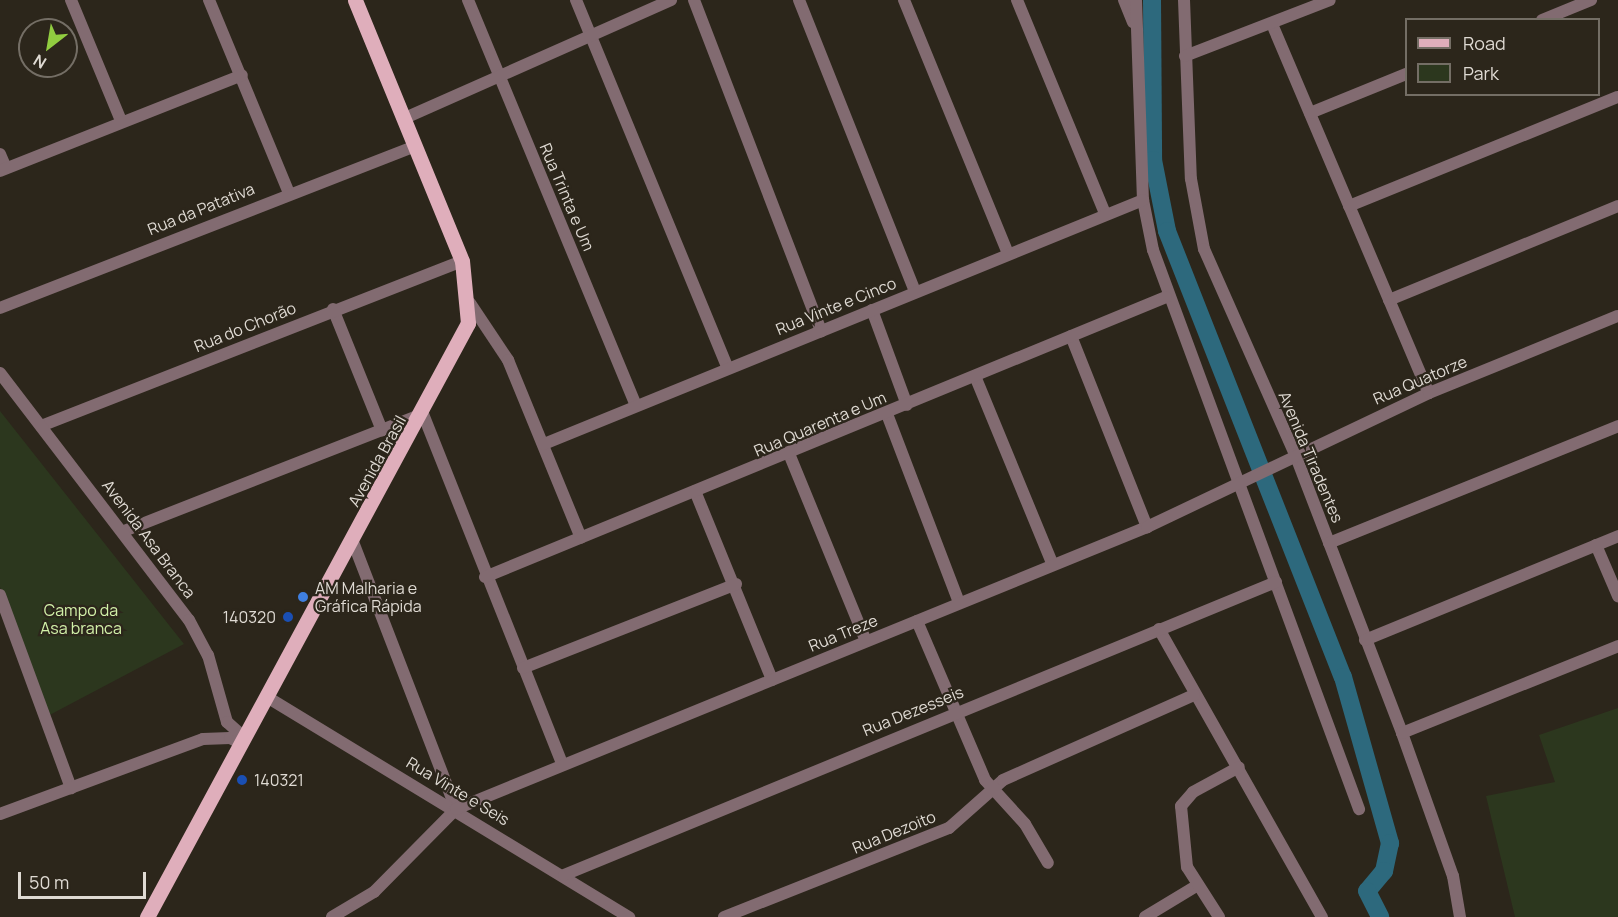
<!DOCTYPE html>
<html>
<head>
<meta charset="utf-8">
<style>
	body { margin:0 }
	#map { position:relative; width:1618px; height:917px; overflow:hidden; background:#2c261b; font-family:Manrope,sans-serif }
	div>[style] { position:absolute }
	.green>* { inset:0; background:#2c371e }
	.canal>* { height:18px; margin:-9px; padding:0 9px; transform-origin:9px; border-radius:9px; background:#2d697d }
	.minor>* { height:12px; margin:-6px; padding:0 6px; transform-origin:6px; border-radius:6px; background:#826b71 }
	.tertiary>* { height:12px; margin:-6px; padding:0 6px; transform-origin:6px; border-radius:6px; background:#826b71 }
	.primary>* { height:15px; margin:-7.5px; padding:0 7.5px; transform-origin:7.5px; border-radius:7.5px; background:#dfaebb }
	.dots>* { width:16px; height:16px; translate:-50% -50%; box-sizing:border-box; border:3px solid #2c261b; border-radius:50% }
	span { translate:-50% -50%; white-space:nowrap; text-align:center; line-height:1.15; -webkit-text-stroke:4.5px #2c261b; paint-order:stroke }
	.street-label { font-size:16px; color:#dfdad3 }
	.poi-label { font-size:16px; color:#dfdad3 }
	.left { translate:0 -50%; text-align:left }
	.right { translate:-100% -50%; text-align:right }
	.park-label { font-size:16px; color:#d2f1a9 }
	.legend { position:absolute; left:1405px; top:18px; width:195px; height:78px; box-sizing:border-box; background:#2c261b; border:2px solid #746e65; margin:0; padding:8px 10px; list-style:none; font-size:18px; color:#dfdad3 }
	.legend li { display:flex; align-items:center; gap:12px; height:30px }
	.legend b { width:30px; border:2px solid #746e65 }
	.north { position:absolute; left:18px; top:18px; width:60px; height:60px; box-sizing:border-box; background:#2c261b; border:2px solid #746e65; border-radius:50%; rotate:211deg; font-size:16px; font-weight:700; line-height:24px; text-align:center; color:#dfdad3 }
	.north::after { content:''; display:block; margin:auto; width:21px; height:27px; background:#91cd40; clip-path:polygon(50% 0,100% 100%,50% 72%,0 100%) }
	.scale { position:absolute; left:18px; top:872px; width:128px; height:27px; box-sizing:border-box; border:3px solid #dfdad3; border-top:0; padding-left:8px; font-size:18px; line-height:21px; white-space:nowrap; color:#dfdad3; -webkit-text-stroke:4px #2c261b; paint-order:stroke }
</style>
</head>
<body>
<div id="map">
	<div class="green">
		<i style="clip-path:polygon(0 411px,184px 644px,42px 719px,0 587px)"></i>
		<i style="clip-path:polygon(1618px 708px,1618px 917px,1515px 917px,1486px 796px,1555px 782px,1539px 735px)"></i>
	</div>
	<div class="canal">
		<i style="left:1152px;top:0;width:160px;rotate:89.6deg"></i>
		<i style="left:1153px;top:160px;width:72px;rotate:78.8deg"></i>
		<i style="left:1167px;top:231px;width:479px;rotate:68.5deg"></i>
		<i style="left:1343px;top:677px;width:173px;rotate:74.2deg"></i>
		<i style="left:1390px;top:843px;width:29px;rotate:102deg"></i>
		<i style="left:1384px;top:871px;width:26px;rotate:130deg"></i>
		<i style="left:1367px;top:891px;width:29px;rotate:63deg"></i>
	</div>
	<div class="minor">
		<i style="left:71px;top:0;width:131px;rotate:67.5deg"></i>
		<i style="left:209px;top:0;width:207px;rotate:67.5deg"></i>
		<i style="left:468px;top:0;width:439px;rotate:67.5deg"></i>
		<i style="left:576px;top:0;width:396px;rotate:67.6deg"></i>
		<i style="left:694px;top:0;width:355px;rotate:69deg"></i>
		<i style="left:799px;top:0;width:313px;rotate:68.3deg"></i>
		<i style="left:904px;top:0;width:274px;rotate:67.7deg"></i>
		<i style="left:1017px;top:0;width:231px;rotate:67.6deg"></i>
		<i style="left:1124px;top:0;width:24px;rotate:68deg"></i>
		<i style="left:1136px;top:0;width:200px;rotate:88deg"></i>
		<i style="left:1143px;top:200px;width:51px;rotate:78.7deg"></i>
		<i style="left:1153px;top:250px;width:596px;rotate:69.77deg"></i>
		<i style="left:1184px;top:0;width:179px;rotate:87.8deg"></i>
		<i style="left:1191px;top:179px;width:71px;rotate:79.5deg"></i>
		<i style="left:1204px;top:249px;width:224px;rotate:66.1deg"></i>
		<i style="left:1295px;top:454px;width:299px;rotate:69deg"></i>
		<i style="left:1402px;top:733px;width:152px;rotate:70.4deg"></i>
		<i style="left:1453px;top:876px;width:42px;rotate:80.3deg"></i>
		<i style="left:1542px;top:20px;width:53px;rotate:-22.2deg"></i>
		<i style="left:1272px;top:24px;width:401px;rotate:67deg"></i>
		<i style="left:1185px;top:56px;width:155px;rotate:-21.1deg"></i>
		<i style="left:1310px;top:113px;width:104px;rotate:-22.1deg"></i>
		<i style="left:405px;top:118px;width:291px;rotate:-23.9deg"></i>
		<i style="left:0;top:154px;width:15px;rotate:67deg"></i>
		<i style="left:0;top:171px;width:260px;rotate:-21.6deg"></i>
		<i style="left:1349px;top:206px;width:290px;rotate:-22.1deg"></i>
		<i style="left:1389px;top:300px;width:248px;rotate:-22.3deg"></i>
		<i style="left:470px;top:303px;width:69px;rotate:56.3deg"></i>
		<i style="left:508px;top:360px;width:192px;rotate:67.7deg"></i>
		<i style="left:0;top:308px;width:446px;rotate:-21.3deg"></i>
		<i style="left:333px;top:309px;width:131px;rotate:68deg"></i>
		<i style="left:872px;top:310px;width:101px;rotate:69.8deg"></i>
		<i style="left:1071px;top:336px;width:206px;rotate:68.3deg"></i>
		<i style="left:975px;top:376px;width:204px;rotate:67.6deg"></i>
		<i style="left:887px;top:414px;width:202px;rotate:69.1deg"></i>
		<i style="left:41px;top:426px;width:452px;rotate:-21.4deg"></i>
		<i style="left:544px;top:444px;width:647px;rotate:-22.16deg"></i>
		<i style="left:790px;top:456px;width:200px;rotate:67.7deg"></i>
		<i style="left:695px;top:491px;width:204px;rotate:67.8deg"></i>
		<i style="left:124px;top:531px;width:321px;rotate:-21.4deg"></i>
		<i style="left:423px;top:414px;width:376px;rotate:68.3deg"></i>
		<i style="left:353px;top:542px;width:286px;rotate:68.9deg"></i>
		<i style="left:1329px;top:543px;width:312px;rotate:-22deg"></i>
		<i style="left:1596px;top:545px;width:56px;rotate:66.7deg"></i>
		<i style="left:485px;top:577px;width:736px;rotate:-22.35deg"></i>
		<i style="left:0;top:595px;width:206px;rotate:69.8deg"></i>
		<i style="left:917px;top:621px;width:173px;rotate:66.8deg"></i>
		<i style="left:985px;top:780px;width:59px;rotate:47.7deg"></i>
		<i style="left:1025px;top:824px;width:45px;rotate:59.5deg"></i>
		<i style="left:1159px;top:629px;width:331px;rotate:60.5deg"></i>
		<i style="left:1365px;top:640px;width:274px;rotate:-22.3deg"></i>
		<i style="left:523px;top:668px;width:229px;rotate:-21.5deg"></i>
		<i style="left:267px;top:697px;width:424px;rotate:31.3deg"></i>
		<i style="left:1402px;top:733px;width:233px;rotate:-21.9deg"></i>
		<i style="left:0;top:814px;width:216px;rotate:-20.3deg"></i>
		<i style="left:203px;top:739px;width:27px;rotate:-2deg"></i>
		<i style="left:230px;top:738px;width:13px;rotate:27deg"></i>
		<i style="left:564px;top:875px;width:770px;rotate:-22.37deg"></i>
		<i style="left:332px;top:917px;width:49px;rotate:-30.8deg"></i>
		<i style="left:374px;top:892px;width:117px;rotate:-45.3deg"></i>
		<i style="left:456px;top:809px;width:746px;rotate:-22.2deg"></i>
		<i style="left:1147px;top:527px;width:312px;rotate:-25.4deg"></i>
		<i style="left:1429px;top:393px;width:204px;rotate:-22.2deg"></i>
		<i style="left:724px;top:917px;width:242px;rotate:-21.6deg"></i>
		<i style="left:949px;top:828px;width:72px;rotate:-41.6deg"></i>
		<i style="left:1003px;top:780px;width:209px;rotate:-24deg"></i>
		<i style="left:1145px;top:917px;width:62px;rotate:-31.1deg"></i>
		<i style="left:1219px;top:917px;width:59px;rotate:-122.6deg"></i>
		<i style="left:1187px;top:867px;width:61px;rotate:-95.6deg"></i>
		<i style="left:1181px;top:806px;width:18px;rotate:-49deg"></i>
		<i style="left:1193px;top:792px;width:52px;rotate:-28.5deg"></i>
	</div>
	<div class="tertiary">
		<i style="left:0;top:373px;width:311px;rotate:52.6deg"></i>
		<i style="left:189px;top:620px;width:40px;rotate:62deg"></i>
		<i style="left:208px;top:655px;width:70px;rotate:74.2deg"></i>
		<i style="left:227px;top:722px;width:24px;rotate:42deg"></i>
	</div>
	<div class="primary">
		<i style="left:147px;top:917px;width:675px;rotate:-61.61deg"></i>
		<i style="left:468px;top:323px;width:62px;rotate:-95.5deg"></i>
		<i style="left:462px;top:261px;width:282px;rotate:-112.3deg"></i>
	</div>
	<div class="dots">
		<i style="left:303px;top:597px;background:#3f7fe0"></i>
		<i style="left:288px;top:617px;background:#1a4fb4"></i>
		<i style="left:242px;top:780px;background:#1a4fb4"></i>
	</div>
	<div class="street-label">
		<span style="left:567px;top:197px;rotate:67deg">Rua Trinta e Um</span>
		<span style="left:201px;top:209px;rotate:-22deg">Rua da Patativa</span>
		<span style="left:836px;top:306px;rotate:-22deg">Rua Vinte e Cinco</span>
		<span style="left:245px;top:327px;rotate:-22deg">Rua do Chorão</span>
		<span style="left:1420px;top:380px;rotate:-23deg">Rua Quatorze</span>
		<span style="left:820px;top:424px;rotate:-23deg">Rua Quarenta e Um</span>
		<span style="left:1311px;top:457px;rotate:67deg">Avenida Tiradentes</span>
		<span style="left:377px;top:461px;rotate:-61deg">Avenida Brasil</span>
		<span style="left:149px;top:539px;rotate:53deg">Avenida Asa Branca</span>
		<span style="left:843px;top:633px;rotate:-22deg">Rua Treze</span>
		<span style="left:913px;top:711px;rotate:-22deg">Rua Dezesseis</span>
		<span style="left:458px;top:791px;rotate:31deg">Rua Vinte e Seis</span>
		<span style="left:894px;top:832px;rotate:-22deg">Rua Dezoito</span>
	</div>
	<div class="poi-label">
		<span class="left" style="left:315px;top:597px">AM Malharia e<br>Gráfica Rápida</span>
		<span class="right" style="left:276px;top:617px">140320</span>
		<span class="left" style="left:254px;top:780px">140321</span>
	</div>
	<div class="park-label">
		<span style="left:81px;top:619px">Campo da<br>Asa branca</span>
	</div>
	<ul class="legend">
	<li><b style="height:8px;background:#dfaebb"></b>Road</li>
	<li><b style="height:16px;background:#2c371e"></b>Park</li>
	</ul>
	<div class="north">N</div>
	<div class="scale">50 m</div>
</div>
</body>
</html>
